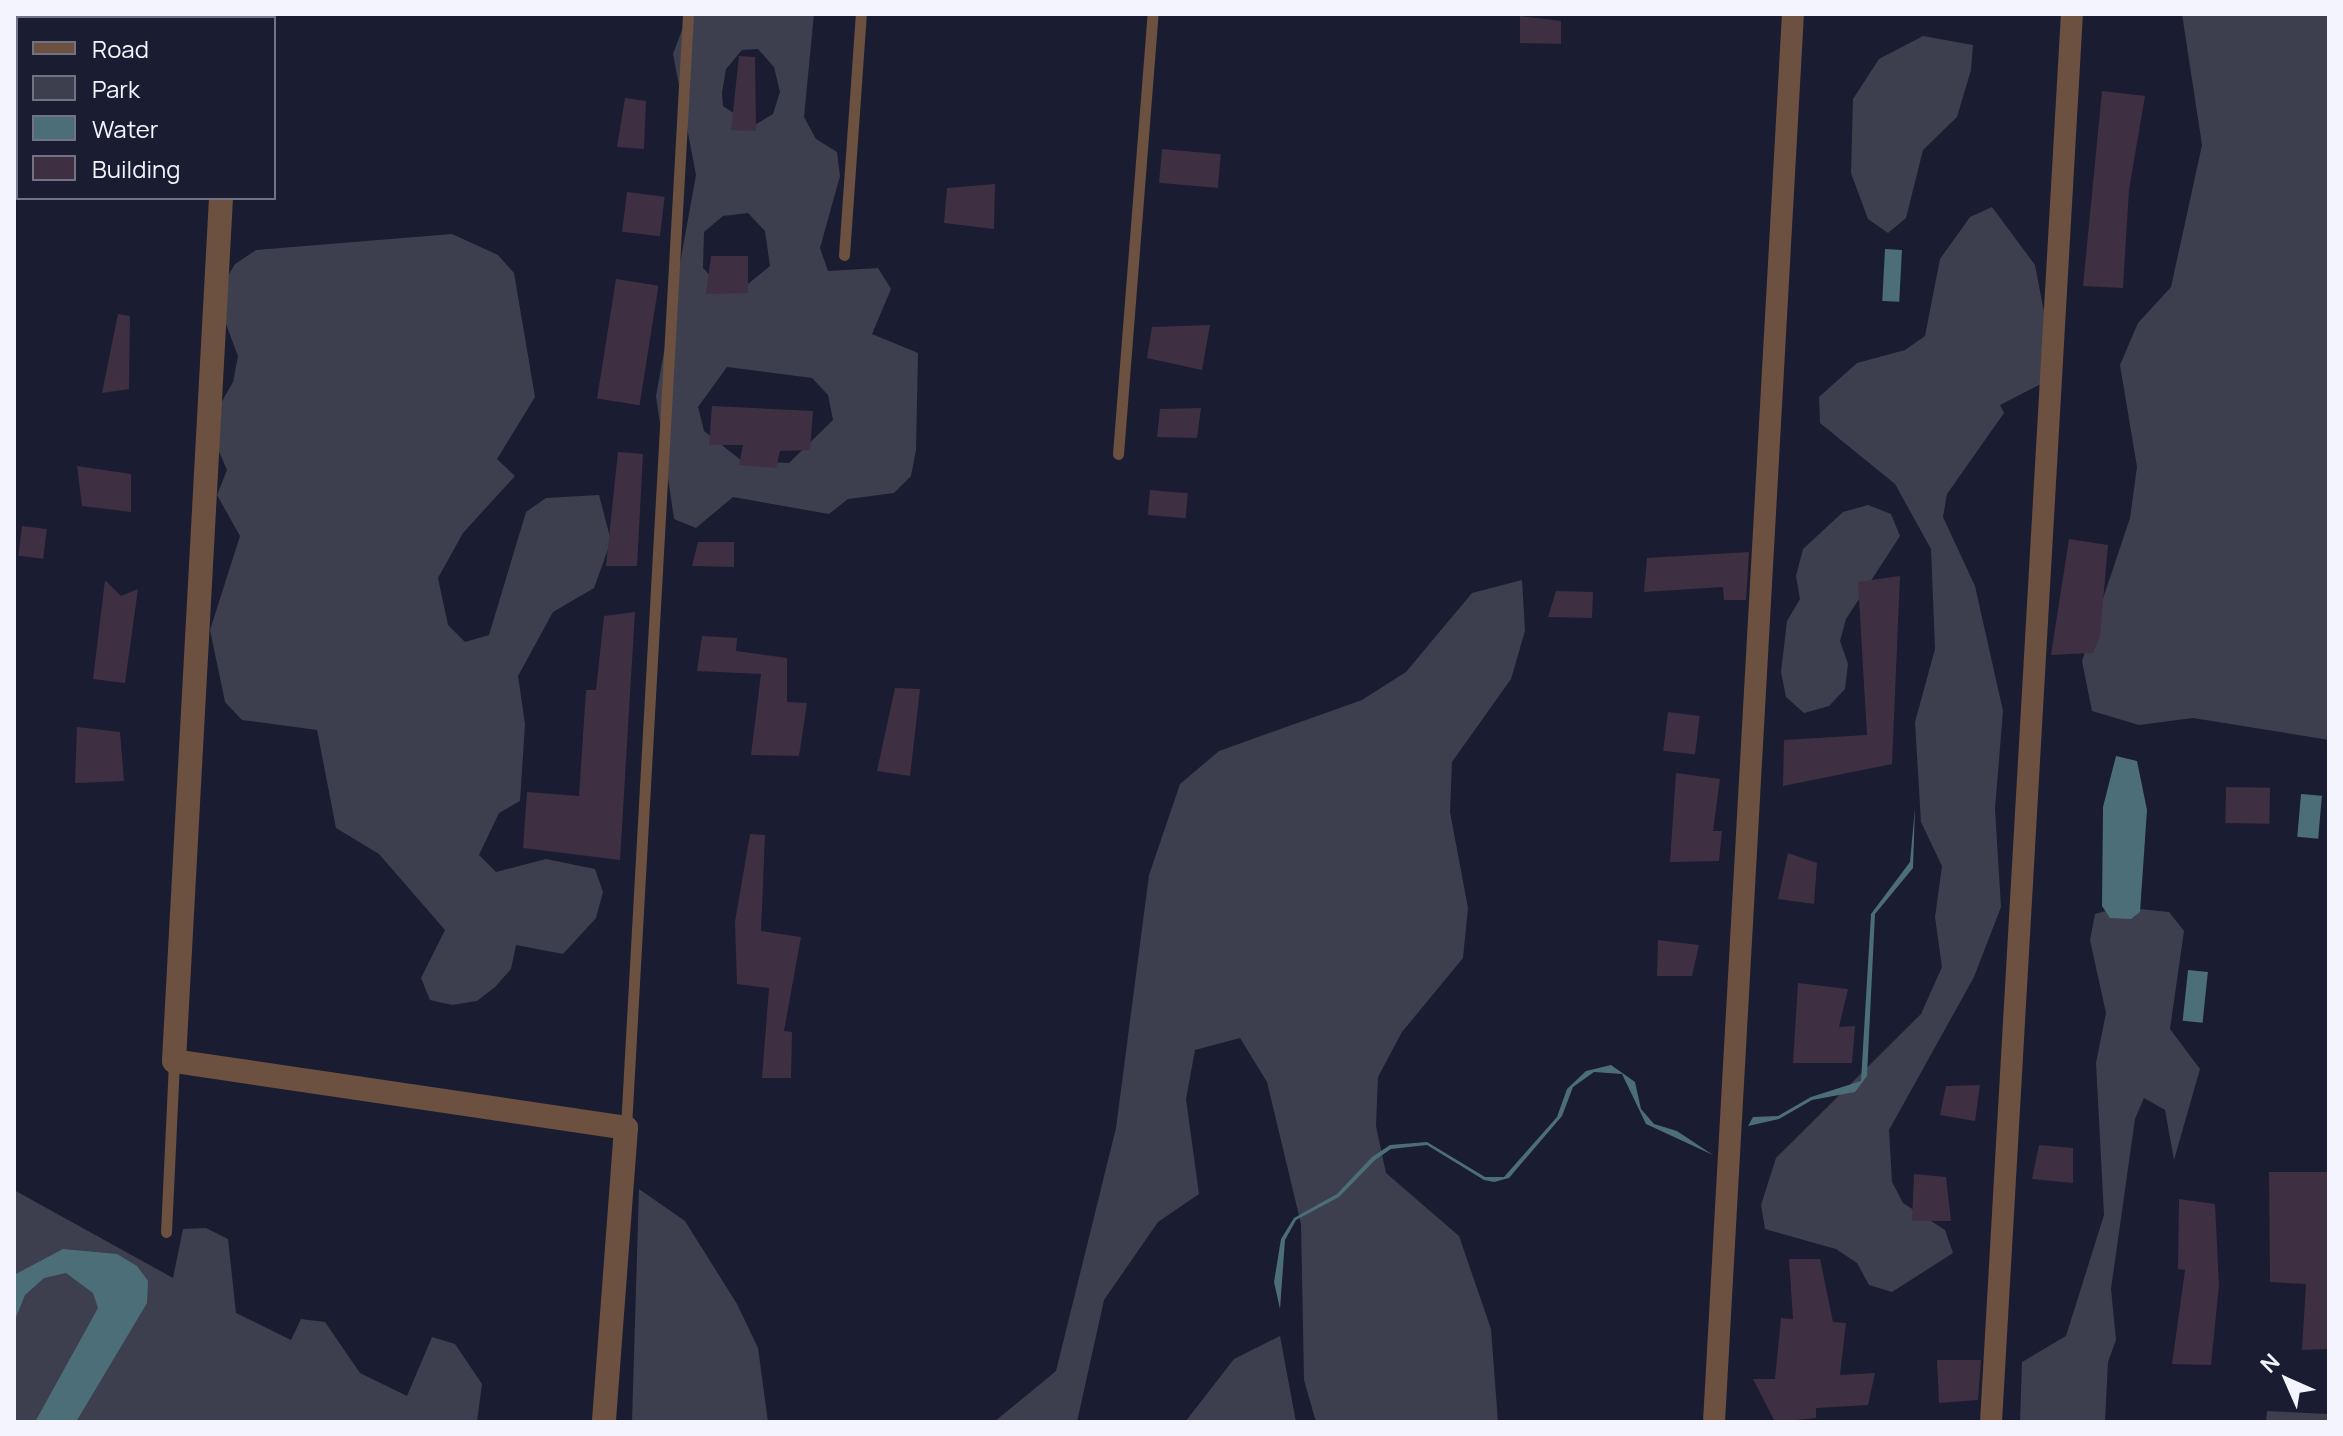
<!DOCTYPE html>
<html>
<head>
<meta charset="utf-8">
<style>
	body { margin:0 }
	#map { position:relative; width:2343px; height:1436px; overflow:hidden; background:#1a1c31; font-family:Manrope,sans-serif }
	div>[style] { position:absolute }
	.green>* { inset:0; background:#3d3f4e }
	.water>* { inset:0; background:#4c6e78; transform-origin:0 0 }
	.building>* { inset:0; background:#3f2f43; transform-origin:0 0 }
	.service>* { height:11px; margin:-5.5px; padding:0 5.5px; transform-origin:5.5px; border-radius:5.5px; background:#6c5040 }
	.minor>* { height:22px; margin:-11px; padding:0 11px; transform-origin:11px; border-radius:11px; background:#6c5040 }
	.tertiary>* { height:24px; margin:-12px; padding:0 12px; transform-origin:12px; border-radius:12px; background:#6c5040 }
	span { translate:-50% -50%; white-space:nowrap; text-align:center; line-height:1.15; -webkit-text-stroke:6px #1a1c31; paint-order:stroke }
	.frame { position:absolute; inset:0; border:16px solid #f3f4fd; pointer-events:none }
	.legend { position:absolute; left:16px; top:16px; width:260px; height:184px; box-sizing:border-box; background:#1a1c31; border:2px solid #717283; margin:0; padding:10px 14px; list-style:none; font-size:24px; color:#f3f4fd }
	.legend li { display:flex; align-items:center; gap:16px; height:40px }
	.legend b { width:40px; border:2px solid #717283 }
	.north { position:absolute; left:2247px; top:1340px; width:80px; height:80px; -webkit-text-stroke:6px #1a1c31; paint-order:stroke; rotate:315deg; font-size:22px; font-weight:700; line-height:32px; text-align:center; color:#f3f4fd }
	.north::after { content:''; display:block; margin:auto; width:28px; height:36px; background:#f3f4fd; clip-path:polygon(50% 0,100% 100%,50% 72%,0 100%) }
</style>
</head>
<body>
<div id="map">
	<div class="green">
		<i style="clip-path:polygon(evenodd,688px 14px,814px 14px,804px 117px,816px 139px,837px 152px,840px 176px,820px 248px,828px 271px,878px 268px,891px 289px,872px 334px,918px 353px,916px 450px,911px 476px,894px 493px,848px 499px,829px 514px,733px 497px,696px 528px,674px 519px,656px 396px,696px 175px,673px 54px,688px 14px,758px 49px,774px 67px,780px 92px,773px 114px,753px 126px,723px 106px,722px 93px,726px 69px,742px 50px,758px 49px,688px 14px,748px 213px,765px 231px,770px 266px,743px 288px,720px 286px,703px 268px,704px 232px,723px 216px,748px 213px,688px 14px,727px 367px,812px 378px,828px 395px,833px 420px,789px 463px,742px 461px,704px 431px,698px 407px,727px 367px)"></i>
		<i style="clip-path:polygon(2182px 14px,2329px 14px,2329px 740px,2193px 718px,2139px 725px,2092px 711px,2082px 661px,2130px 518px,2137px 467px,2120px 365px,2138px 323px,2171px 287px,2202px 145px)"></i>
		<i style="clip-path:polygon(1923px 36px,1973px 45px,1971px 70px,1957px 117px,1923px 150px,1906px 218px,1888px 233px,1868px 219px,1851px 173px,1853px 99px,1879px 59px)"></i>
		<i style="clip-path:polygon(1992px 207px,2035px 265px,2049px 338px,2041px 384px,2000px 405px,2004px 413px,1947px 494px,1943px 517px,1975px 586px,2003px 711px,1995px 809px,2001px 907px,1974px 977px,1889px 1130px,1892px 1182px,1903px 1203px,1945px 1230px,1953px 1253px,1892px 1292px,1869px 1285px,1857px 1263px,1836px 1249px,1765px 1229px,1761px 1205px,1776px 1158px,1921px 1014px,1942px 967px,1935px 917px,1942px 866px,1921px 822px,1915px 722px,1935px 649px,1931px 549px,1895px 484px,1820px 423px,1819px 397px,1857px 363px,1905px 350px,1925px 336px,1940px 259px,1970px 217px)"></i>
		<i style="clip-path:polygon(452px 234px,498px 255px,514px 273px,535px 397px,497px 459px,515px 476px,463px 533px,438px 578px,448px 625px,465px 642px,489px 635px,526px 512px,546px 498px,599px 495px,611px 541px,594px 588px,553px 612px,518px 676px,525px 724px,520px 801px,499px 813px,479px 855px,496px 872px,546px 859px,595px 869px,603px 892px,596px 918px,563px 954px,516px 945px,511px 969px,495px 987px,477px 1001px,452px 1005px,430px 1000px,421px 978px,445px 930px,379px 854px,336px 828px,317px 730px,242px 720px,225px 702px,210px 630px,240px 536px,217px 495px,227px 470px,208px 426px,233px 382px,238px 356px,221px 311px,222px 286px,235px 264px,256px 250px)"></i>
		<i style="clip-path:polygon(1868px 505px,1891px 514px,1900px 536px,1846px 619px,1840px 641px,1848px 664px,1845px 689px,1829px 706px,1804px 713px,1786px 697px,1781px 672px,1787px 621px,1800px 599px,1796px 576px,1803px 549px,1843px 512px)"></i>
		<i style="clip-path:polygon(1522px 580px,1525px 631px,1511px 679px,1452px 762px,1450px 812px,1468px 908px,1463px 958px,1402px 1032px,1378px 1077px,1376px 1126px,1386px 1173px,1459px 1236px,1491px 1329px,1498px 1422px,1316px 1422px,1304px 1380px,1301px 1224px,1267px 1082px,1240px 1038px,1195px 1050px,1186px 1099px,1199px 1194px,1158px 1222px,1104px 1300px,1077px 1422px,994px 1422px,1056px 1371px,1116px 1128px,1149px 875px,1180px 784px,1219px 751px,1362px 700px,1406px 672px,1472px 593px)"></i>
		<i style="clip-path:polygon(2120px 907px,2169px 912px,2184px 931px,2170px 1029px,2200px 1069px,2174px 1160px,2165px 1110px,2144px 1098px,2135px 1119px,2111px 1289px,2116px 1340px,2108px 1362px,2105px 1422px,2020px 1422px,2022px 1362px,2066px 1336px,2104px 1215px,2096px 1063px,2106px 1013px,2090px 940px,2095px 914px)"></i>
		<i style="clip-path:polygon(639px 1189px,685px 1221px,737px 1304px,758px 1348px,768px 1422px,632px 1422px)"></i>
		<i style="clip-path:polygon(14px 1190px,173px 1278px,183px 1229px,206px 1228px,228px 1239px,236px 1313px,291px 1340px,301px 1319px,325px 1322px,360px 1373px,407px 1396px,432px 1337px,455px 1344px,482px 1384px,477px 1422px,14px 1422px)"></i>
		<i style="clip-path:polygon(1280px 1336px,1296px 1422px,1185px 1422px,1234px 1359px)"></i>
		<i style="clip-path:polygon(2267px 1411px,2329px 1414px,2329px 1422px,2266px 1422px)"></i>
	</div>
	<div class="water">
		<i style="left:1885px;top:249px;width:17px;height:52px;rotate:3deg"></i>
		<i style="clip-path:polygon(2116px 756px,2137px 761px,2147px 810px,2140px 912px,2131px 919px,2110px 918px,2102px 906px,2103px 807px)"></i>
		<i style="left:2301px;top:794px;width:21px;height:43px;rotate:5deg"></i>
		<i style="clip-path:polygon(1915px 808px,1913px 868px,1875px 914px,1867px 1076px,1855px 1092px,1812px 1100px,1779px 1119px,1748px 1126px,1753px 1117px,1778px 1116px,1811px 1097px,1861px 1081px,1871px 914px,1910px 862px)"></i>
		<i style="left:2188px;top:970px;width:20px;height:51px;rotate:6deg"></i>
		<i style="clip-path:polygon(1611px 1065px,1635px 1082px,1641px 1109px,1654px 1124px,1677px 1131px,1713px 1155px,1646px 1124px,1622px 1074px,1594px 1072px,1573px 1087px,1562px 1116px,1509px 1178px,1494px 1182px,1484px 1180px,1427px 1145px,1391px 1149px,1375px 1160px,1339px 1197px,1296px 1220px,1285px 1240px,1280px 1309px,1274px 1282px,1281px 1239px,1294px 1218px,1337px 1194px,1372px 1157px,1390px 1145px,1427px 1142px,1485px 1177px,1504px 1177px,1557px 1117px,1567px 1089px,1586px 1071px)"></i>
		<i style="clip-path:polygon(63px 1249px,117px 1254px,137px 1266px,148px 1281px,147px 1303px,76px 1422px,35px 1422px,98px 1308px,93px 1293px,66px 1273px,44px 1278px,25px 1295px,14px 1322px,14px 1275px)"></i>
	</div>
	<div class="building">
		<i style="clip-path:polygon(1520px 16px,1561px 21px,1561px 44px,1520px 43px)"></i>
		<i style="clip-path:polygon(739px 56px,755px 57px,756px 131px,731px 130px)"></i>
		<i style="clip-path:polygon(2102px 91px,2145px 96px,2129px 190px,2123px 288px,2083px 286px)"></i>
		<i style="clip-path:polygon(625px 98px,646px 101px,644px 149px,617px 147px)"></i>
		<i style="left:1162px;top:149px;width:59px;height:34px;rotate:5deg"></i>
		<i style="clip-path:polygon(995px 184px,994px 229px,944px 223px,947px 188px)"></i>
		<i style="left:627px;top:192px;width:38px;height:40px;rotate:7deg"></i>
		<i style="clip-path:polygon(711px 256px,748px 256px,748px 293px,706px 294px)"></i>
		<i style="left:616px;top:279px;width:43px;height:121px;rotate:9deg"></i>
		<i style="clip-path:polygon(118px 314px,130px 316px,129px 389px,102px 393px)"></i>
		<i style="clip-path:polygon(1210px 325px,1202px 370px,1147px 358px,1152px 327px)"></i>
		<i style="clip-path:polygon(712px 406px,813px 411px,810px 450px,780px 451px,776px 468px,739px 465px,743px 445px,709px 445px)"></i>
		<i style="clip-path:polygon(1201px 408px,1197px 438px,1157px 437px,1160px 409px)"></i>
		<i style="clip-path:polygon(618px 452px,643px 454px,637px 566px,606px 566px)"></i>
		<i style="clip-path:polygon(77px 466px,131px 474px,131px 512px,82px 506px)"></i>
		<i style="left:1150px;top:490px;width:38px;height:25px;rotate:5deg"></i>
		<i style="left:22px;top:526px;width:25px;height:30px;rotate:7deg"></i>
		<i style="clip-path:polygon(2069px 539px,2108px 545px,2100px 636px,2093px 653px,2051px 655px)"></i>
		<i style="clip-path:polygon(698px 542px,734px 542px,734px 567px,692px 566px)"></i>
		<i style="clip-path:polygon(1749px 552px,1746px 600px,1724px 600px,1723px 587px,1644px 592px,1647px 558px)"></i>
		<i style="clip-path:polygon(1900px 576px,1892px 764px,1783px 786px,1784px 740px,1867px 735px,1858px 582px)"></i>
		<i style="clip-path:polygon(105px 580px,121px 596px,138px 589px,125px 683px,93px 679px)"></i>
		<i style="clip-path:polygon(1556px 591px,1593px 592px,1592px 618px,1548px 617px)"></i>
		<i style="clip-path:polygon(635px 612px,620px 860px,523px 848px,527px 792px,579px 796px,586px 690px,596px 690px,604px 616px)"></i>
		<i style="clip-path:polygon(702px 636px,737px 638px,736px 651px,787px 658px,787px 702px,807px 703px,799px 756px,751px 755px,761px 674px,697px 671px)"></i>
		<i style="clip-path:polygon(895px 688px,920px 689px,910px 776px,877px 771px)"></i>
		<i style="left:1668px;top:712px;width:32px;height:39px;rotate:7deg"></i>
		<i style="clip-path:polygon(77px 727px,120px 732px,124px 781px,75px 783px)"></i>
		<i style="clip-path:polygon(1676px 773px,1720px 779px,1713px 831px,1722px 831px,1719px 861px,1670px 862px)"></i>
		<i style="left:2226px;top:787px;width:44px;height:36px;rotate:1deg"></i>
		<i style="clip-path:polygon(750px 834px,765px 835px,761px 931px,801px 937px,784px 1031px,792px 1032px,791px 1078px,762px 1078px,769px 988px,737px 984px,735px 922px)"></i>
		<i style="clip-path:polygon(1788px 853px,1817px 863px,1814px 904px,1778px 899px)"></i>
		<i style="clip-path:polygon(1658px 940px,1699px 945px,1692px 976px,1657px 976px)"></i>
		<i style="clip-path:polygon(1798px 983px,1848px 989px,1839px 1027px,1855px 1026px,1852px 1063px,1793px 1063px)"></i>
		<i style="clip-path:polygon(1980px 1085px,1975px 1121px,1940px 1115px,1946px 1086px)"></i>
		<i style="clip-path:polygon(2039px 1145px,2073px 1148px,2073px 1183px,2032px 1179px)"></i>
		<i style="clip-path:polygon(2269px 1172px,2329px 1172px,2327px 1349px,2302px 1350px,2306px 1284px,2270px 1282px)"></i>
		<i style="clip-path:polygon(1914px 1174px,1946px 1177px,1951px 1221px,1912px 1221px)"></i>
		<i style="clip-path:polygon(2179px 1199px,2215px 1204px,2219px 1285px,2211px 1365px,2172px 1364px,2185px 1270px,2178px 1269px)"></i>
		<i style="clip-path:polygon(1789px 1259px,1820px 1259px,1833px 1322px,1846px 1323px,1840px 1375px,1875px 1373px,1868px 1405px,1816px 1408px,1816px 1418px,1775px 1422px,1753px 1379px,1775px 1379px,1781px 1318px,1793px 1319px)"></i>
		<i style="clip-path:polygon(1937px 1360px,1981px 1360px,1978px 1400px,1939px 1403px)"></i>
	</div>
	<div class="service">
		<i style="left:844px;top:255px;width:242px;rotate:-86deg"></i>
		<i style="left:1118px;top:454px;width:441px;rotate:-85.5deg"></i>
		<i style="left:626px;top:1127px;width:1115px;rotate:-86.81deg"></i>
		<i style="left:166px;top:1232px;width:171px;rotate:-87.3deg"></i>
	</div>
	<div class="minor">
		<i style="left:1714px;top:1422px;width:1410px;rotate:-86.79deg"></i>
		<i style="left:1991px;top:1422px;width:1410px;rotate:-86.71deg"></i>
	</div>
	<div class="tertiary">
		<i style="left:231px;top:18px;width:4px;rotate:-90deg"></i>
		<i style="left:221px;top:198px;width:864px;rotate:93.12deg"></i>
		<i style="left:174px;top:1061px;width:457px;rotate:8.4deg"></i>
		<i style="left:626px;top:1128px;width:295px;rotate:94.3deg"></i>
	</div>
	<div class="frame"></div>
	<ul class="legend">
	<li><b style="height:10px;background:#6c5040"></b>Road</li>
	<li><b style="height:22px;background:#3d3f4e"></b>Park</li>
	<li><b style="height:22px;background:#4c6e78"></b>Water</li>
	<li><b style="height:22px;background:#3f2f43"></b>Building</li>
	</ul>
	<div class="north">N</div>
</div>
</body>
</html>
